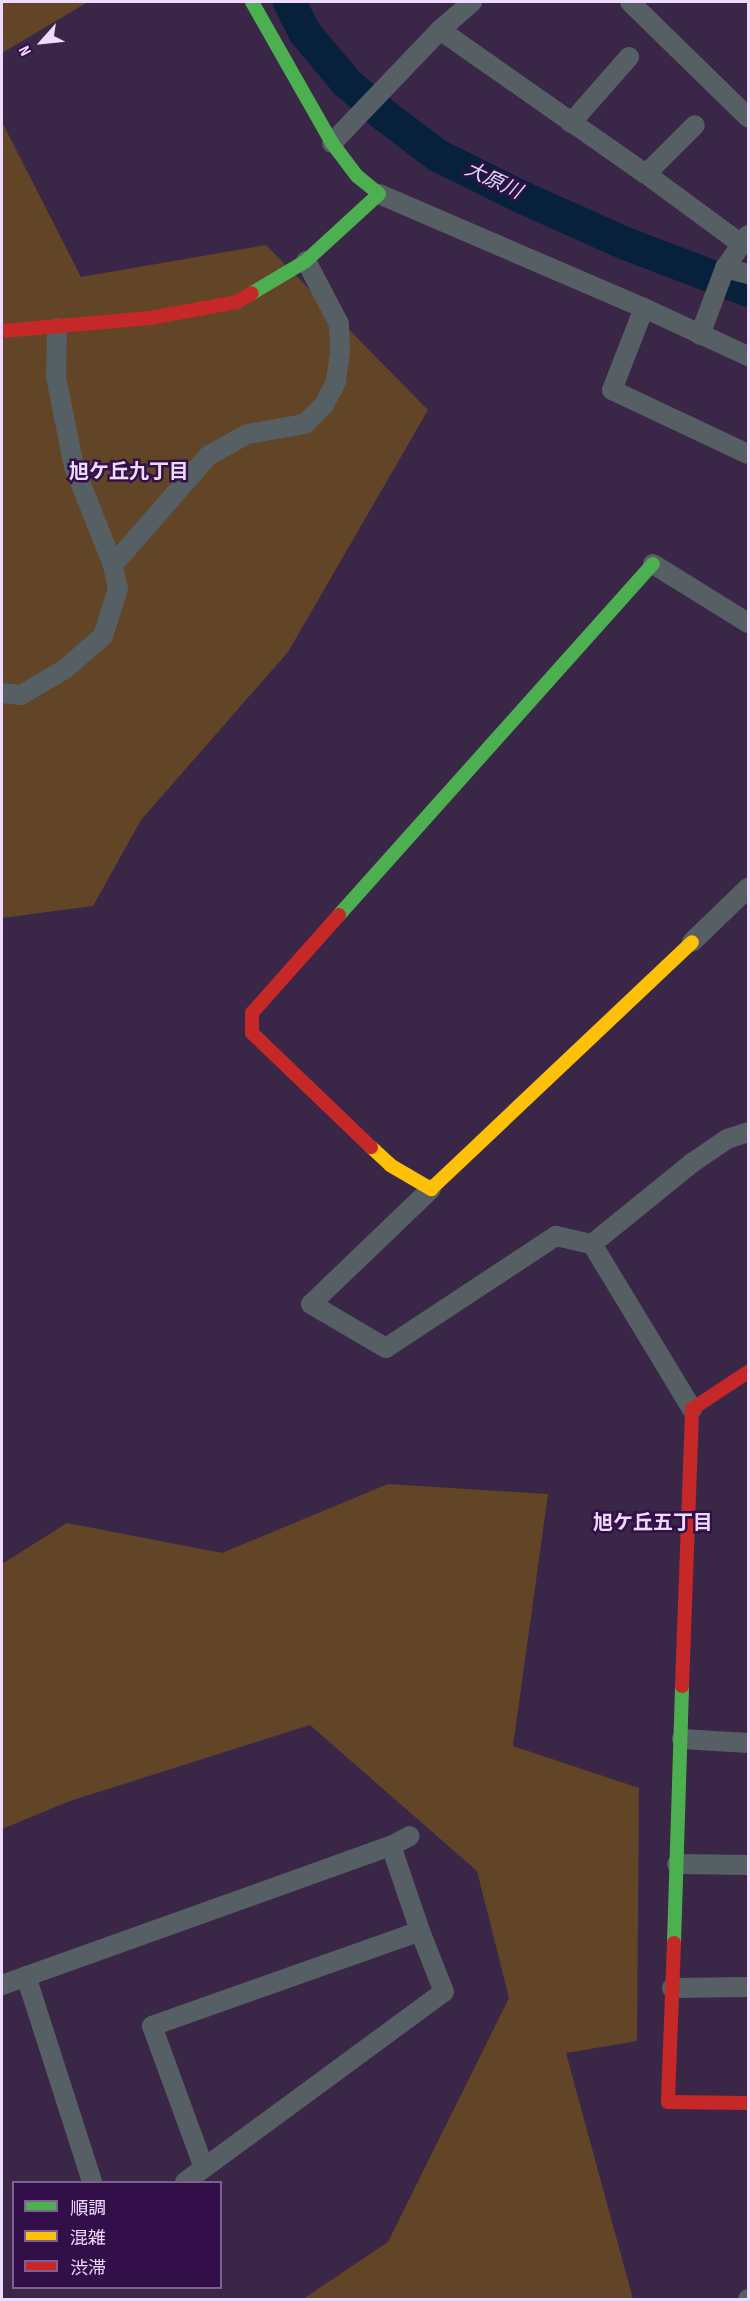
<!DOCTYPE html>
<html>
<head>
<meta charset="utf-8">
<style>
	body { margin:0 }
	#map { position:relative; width:750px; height:2301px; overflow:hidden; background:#3a2747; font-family:"Sofia Sans Condensed","Noto Sans JP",sans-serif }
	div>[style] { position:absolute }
	.green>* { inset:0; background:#624427 }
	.river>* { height:33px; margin:-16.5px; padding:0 16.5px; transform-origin:16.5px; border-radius:16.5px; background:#07213d }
	.street>* { height:20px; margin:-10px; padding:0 10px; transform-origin:10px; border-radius:10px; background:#565f63 }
	.fast>* { height:14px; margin:-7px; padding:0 7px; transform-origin:7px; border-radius:7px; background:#4caf50 }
	.slow>* { height:14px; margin:-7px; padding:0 7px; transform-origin:7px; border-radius:7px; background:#ffc107 }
	.jam>* { height:14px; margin:-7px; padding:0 7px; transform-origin:7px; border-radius:7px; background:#c62828 }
	span { translate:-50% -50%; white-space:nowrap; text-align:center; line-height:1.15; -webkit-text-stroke:5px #330f49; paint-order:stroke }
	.water-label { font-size:20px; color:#d0dfef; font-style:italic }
	.neighbourhood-label { font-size:20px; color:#eedbff; font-weight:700 }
	.frame { position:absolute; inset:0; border:3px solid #eedbff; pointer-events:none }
	.legend { position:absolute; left:12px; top:2181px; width:210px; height:108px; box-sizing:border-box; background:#330f49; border:2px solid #7e6192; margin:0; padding:8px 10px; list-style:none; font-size:18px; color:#eedbff }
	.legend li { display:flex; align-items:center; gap:12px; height:30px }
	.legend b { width:30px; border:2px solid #7e6192 }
	.north { position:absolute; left:12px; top:12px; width:60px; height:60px; -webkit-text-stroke:4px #330f49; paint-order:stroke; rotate:243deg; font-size:16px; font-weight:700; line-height:24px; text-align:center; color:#eedbff }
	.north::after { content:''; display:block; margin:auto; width:21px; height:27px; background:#eedbff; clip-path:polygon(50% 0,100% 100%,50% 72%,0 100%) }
</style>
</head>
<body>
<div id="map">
	<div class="green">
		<i style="clip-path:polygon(2px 2px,88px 2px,2px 53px)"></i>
		<i style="clip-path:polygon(2px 122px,81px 277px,266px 245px,428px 410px,288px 652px,141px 820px,93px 906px,2px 918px)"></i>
		<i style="clip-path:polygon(388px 1484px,548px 1494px,513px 1746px,639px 1788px,637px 2041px,566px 2053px,633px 2299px,303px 2299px,388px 2242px,509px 1998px,477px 1871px,310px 1725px,70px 1801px,2px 1829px,2px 1564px,67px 1523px,222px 1553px)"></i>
	</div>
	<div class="river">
		<i style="left:289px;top:2px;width:35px;rotate:63deg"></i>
		<i style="left:305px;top:33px;width:64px;rotate:50.1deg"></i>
		<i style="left:346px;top:82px;width:49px;rotate:40.9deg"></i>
		<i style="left:383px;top:114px;width:68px;rotate:37.2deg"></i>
		<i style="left:437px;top:155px;width:95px;rotate:26.3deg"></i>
		<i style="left:522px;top:197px;width:113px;rotate:24.1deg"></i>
		<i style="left:625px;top:243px;width:132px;rotate:20.9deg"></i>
	</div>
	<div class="street">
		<i style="left:630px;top:2px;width:165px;rotate:44.3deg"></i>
		<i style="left:440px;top:30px;width:251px;rotate:35deg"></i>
		<i style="left:646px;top:174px;width:117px;rotate:36.3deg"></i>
		<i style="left:571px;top:123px;width:88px;rotate:-48.7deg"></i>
		<i style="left:332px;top:143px;width:156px;rotate:-46.3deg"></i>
		<i style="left:440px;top:30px;width:43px;rotate:-41.2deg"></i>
		<i style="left:646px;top:174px;width:69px;rotate:-45deg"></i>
		<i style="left:379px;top:194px;width:288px;rotate:23.3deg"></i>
		<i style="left:644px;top:308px;width:115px;rotate:24.8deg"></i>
		<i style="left:725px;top:268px;width:24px;rotate:15deg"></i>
		<i style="left:644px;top:308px;width:88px;rotate:111.3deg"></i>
		<i style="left:612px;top:390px;width:150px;rotate:25.2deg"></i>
		<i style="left:700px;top:335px;width:72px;rotate:-69.5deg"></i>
		<i style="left:725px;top:268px;width:40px;rotate:-55.1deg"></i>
		<i style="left:653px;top:564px;width:112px;rotate:31.8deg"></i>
		<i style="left:113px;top:565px;width:145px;rotate:-48.9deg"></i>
		<i style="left:208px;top:456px;width:45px;rotate:-29.4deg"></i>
		<i style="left:247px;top:434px;width:59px;rotate:-9.8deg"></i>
		<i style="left:305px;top:424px;width:27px;rotate:-45deg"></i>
		<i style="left:324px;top:405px;width:27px;rotate:-63deg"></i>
		<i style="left:336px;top:381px;width:29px;rotate:-82deg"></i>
		<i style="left:340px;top:352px;width:28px;rotate:-92deg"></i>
		<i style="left:339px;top:324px;width:71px;rotate:-117.6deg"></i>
		<i style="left:2px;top:693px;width:19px;rotate:6deg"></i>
		<i style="left:21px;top:695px;width:51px;rotate:-30.6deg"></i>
		<i style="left:65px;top:669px;width:50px;rotate:-41deg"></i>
		<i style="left:103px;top:636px;width:49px;rotate:-72.3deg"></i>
		<i style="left:118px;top:589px;width:25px;rotate:-102deg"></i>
		<i style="left:113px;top:565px;width:105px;rotate:-111.7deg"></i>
		<i style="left:74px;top:467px;width:92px;rotate:-101.3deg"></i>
		<i style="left:56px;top:377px;width:49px;rotate:-88.8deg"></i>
		<i style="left:692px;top:942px;width:78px;rotate:-44deg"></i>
		<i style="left:431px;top:1189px;width:166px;rotate:136.2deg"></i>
		<i style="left:311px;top:1304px;width:87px;rotate:30.4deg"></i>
		<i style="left:386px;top:1348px;width:204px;rotate:-33.4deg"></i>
		<i style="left:556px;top:1236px;width:37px;rotate:13deg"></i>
		<i style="left:692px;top:1409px;width:193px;rotate:-121.2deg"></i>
		<i style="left:592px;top:1244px;width:129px;rotate:-39deg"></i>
		<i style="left:692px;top:1163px;width:42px;rotate:-34.4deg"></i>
		<i style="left:727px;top:1139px;width:22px;rotate:-18deg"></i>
		<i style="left:682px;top:1739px;width:66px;rotate:3.5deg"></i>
		<i style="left:677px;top:1864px;width:71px;rotate:0.8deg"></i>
		<i style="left:26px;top:1976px;width:216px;rotate:72.2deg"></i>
		<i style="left:2px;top:1985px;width:413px;rotate:-19.7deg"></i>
		<i style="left:391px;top:1846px;width:21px;rotate:-28deg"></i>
		<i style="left:672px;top:1988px;width:76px;rotate:-0.8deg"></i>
		<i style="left:204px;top:2168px;width:151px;rotate:-110.1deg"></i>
		<i style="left:152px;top:2026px;width:284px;rotate:-19.5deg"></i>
		<i style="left:185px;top:2182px;width:321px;rotate:-36.3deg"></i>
		<i style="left:444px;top:1992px;width:66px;rotate:-111.5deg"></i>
		<i style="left:420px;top:1931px;width:90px;rotate:-108.8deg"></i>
		<i style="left:748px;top:2300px;width:1px;rotate:-90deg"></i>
	</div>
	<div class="fast">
		<i style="left:252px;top:2px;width:162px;rotate:60.4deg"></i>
		<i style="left:332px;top:143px;width:41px;rotate:52.9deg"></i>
		<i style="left:357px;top:176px;width:28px;rotate:39deg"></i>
		<i style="left:379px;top:194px;width:99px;rotate:137.5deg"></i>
		<i style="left:306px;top:261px;width:63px;rotate:149.3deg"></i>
		<i style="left:339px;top:915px;width:471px;rotate:-48.2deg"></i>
		<i style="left:674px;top:1943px;width:257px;rotate:-88.2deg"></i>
	</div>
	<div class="slow">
		<i style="left:371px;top:1147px;width:26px;rotate:43deg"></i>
		<i style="left:390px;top:1165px;width:48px;rotate:30.3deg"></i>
		<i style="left:431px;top:1189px;width:359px;rotate:-43.4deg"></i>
	</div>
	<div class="jam">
		<i style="left:2px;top:331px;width:149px;rotate:-5deg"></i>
		<i style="left:150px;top:318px;width:88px;rotate:-10.4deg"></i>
		<i style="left:237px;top:302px;width:17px;rotate:-31deg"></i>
		<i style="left:339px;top:915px;width:131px;rotate:131.6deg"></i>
		<i style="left:252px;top:1013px;width:20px;rotate:90deg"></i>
		<i style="left:252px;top:1033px;width:165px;rotate:43.8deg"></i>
		<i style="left:682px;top:1686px;width:277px;rotate:-87.9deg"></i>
		<i style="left:692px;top:1409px;width:67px;rotate:-33.5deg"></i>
		<i style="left:674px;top:1943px;width:159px;rotate:92.2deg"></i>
		<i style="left:668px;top:2102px;width:80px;rotate:0.7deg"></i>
	</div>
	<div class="water-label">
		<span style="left:493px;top:181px;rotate:25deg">大原川</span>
	</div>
	<div class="neighbourhood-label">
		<span style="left:129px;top:472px">旭ケ丘九丁目</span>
		<span style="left:653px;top:1523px">旭ケ丘五丁目</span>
	</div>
	<div class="frame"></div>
	<ul class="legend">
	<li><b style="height:8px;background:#4caf50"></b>順調</li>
	<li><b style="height:8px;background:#ffc107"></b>混雑</li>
	<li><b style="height:8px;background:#c62828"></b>渋滞</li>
	</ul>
	<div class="north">N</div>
</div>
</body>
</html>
